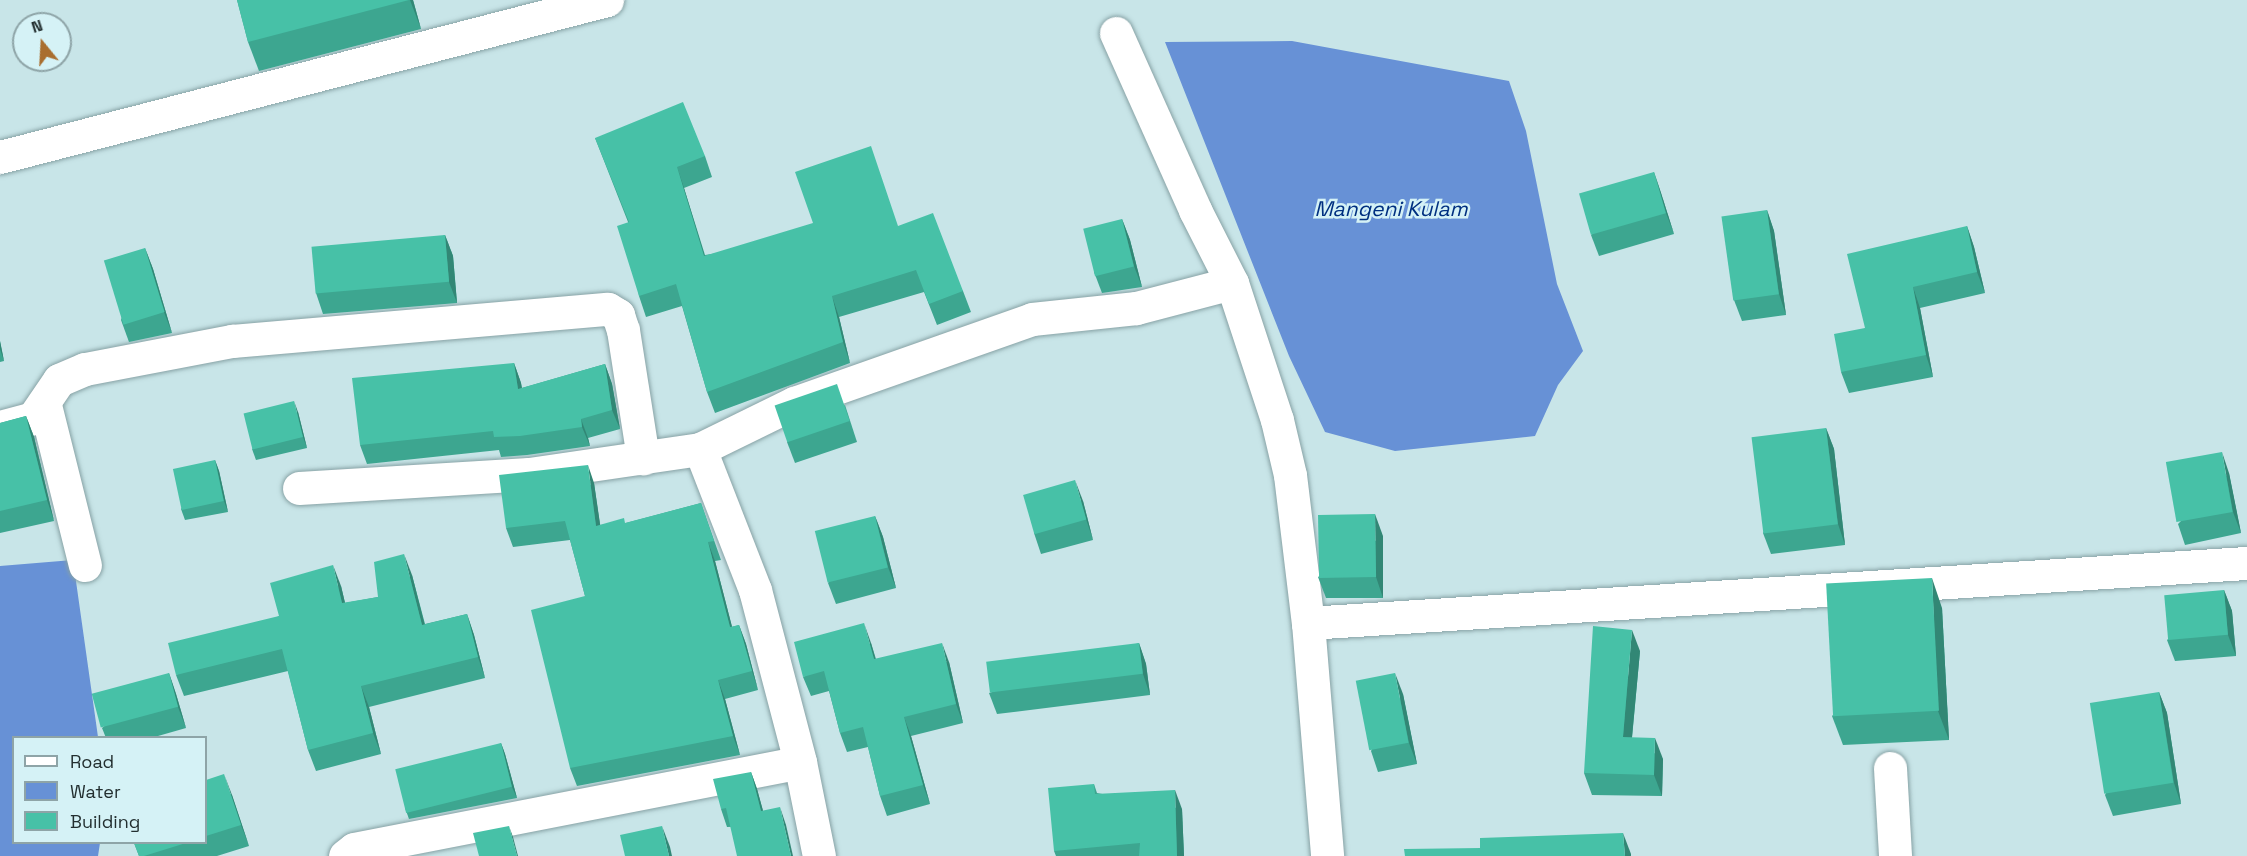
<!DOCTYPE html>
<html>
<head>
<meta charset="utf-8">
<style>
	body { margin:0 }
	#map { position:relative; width:2247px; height:856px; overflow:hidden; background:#c8e5e8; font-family:"Space Grotesk",sans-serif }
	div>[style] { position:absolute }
	.water>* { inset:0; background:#6791d6 }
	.roads { filter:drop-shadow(0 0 2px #87a2a5) drop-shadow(0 0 2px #87a2a5) }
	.minor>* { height:33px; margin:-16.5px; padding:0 16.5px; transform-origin:16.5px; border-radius:16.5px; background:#fff }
	.wall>* { inset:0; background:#3da690 }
	.shaded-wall>* { inset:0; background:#328775 }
	.building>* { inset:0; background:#47c1a7; transform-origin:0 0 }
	span { translate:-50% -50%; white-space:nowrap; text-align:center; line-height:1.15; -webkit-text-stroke:5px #d5f2f6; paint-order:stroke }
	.water-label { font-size:21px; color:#003080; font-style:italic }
	.legend { position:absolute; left:12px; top:736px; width:195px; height:108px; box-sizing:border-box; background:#d5f2f6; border:2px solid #8ea4a7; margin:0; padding:8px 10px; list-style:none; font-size:18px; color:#232f30 }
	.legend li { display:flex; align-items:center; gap:12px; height:30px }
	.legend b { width:30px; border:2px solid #8ea4a7 }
	.north { position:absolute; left:12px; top:12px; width:60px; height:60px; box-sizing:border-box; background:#d5f2f6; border:2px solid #8ea4a7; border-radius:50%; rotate:342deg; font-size:16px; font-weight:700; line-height:24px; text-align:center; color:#232f30 }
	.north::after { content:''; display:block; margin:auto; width:21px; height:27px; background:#a96e2f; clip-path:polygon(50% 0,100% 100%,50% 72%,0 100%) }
</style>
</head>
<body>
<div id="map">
	<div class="water">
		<i style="clip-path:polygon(1292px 41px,1509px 81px,1526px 131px,1557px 284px,1583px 351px,1558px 385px,1535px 436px,1395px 451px,1325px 432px,1289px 356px,1165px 42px)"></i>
		<i style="clip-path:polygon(73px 560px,98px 737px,14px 738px,14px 842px,100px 843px,98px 856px,0 856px,0 566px)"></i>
	</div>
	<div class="roads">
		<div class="minor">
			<i style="left:1116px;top:33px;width:194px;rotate:65.9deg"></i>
			<i style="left:1195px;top:210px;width:82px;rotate:63.1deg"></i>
			<i style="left:1232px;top:283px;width:144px;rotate:71.8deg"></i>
			<i style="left:1277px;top:420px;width:57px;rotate:76.7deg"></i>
			<i style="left:1290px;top:475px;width:149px;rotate:83.1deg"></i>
			<i style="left:1308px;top:623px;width:234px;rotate:85.3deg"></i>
			<i style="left:0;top:157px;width:627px;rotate:-14.5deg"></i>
			<i style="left:45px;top:405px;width:165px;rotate:76deg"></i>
			<i style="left:0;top:427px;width:34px;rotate:-15deg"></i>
			<i style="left:33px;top:418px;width:46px;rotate:-55.6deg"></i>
			<i style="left:59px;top:380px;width:28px;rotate:-23deg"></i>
			<i style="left:85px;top:369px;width:150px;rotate:-10.8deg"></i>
			<i style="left:232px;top:341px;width:377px;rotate:-4.9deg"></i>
			<i style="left:608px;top:309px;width:12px;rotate:31deg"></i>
			<i style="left:618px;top:315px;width:16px;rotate:72deg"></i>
			<i style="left:623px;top:330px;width:130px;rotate:81.1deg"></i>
			<i style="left:700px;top:449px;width:151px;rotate:68.7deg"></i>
			<i style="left:755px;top:590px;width:178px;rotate:75.3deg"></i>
			<i style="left:800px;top:762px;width:96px;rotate:78.6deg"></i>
			<i style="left:299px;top:488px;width:230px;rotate:-3.5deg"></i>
			<i style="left:529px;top:474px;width:173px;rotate:-8.3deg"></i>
			<i style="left:700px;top:449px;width:105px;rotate:-26.1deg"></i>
			<i style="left:794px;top:403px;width:252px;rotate:-19.4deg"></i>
			<i style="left:1032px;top:319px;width:105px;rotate:-6deg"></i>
			<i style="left:1136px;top:308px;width:99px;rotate:-14.6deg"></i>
			<i style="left:1308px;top:623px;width:941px;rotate:-3.66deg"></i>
			<i style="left:1890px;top:768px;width:88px;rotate:86.7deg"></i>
			<i style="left:345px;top:856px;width:11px;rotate:-38deg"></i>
			<i style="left:354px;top:849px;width:454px;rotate:-11deg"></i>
		</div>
	</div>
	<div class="wall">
		<i style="clip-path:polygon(237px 0,413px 0,421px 29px,259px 71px,248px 42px)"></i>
		<i style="clip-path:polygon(595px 138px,705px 156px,712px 177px,684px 188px,705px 255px,899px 226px,963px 291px,971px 312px,937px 325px,924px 292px,839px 317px,850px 363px,715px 413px,707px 392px,682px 306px,646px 317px,639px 296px,628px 222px)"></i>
		<i style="clip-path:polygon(1654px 172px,1661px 193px,1674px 234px,1599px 256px,1591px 235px)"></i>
		<i style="clip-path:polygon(1767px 210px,1774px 231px,1786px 315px,1742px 321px,1734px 300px)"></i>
		<i style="clip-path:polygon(1122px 219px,1130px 240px,1142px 287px,1102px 293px,1094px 272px)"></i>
		<i style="clip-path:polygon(1967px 226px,1974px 247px,1985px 293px,1920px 308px,1933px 377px,1849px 393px,1841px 372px,1865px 328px)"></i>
		<i style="clip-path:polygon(445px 235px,453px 256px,457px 303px,323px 314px,316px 293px)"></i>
		<i style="clip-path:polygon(145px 248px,153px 269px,172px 333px,129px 342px,121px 320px)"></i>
		<i style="clip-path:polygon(0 341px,4px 361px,0 362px)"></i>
		<i style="clip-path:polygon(514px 363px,521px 383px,522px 388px,605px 364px,612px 384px,620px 429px,588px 438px,590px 446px,527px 455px,501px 457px,499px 450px,367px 464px,360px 445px)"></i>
		<i style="clip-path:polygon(845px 405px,857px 442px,795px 463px,787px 442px)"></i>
		<i style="clip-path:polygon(298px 412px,307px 448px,256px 460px,252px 449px)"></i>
		<i style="clip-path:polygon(26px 416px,34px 437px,54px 521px,0 533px,0 423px)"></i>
		<i style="clip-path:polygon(1826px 428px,1834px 449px,1845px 545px,1771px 554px,1763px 533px)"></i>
		<i style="clip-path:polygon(215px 460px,219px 471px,228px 512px,185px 520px,181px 509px)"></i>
		<i style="clip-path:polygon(2229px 473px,2241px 533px,2185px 545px,2178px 524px)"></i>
		<i style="clip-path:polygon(594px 483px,600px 525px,626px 523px,701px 503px,721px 560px,715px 561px,732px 627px,739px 625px,746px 644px,758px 690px,725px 699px,740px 755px,577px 786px,570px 768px,585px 596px,570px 540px,513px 547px,506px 528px)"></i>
		<i style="clip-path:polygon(1083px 501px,1093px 540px,1041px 554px,1034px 533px)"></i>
		<i style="clip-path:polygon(875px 516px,883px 537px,896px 588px,836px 604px,828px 583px)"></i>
		<i style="clip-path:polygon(1383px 536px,1383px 598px,1326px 598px,1318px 577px)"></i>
		<i style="clip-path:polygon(412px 575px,425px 624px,467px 614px,474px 635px,485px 678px,369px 707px,381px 754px,316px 771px,308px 750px,288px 671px,184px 696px,176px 675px,279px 616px,341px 586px,345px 603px,378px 597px)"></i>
		<i style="clip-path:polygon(2224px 590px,2232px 611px,2236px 656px,2175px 661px,2167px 640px)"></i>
		<i style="clip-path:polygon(1942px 608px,1949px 740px,1843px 745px,1832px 716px)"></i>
		<i style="clip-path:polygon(871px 643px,876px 659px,949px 662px,963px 723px,911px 736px,930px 804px,887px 816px,880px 796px,868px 747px,847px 752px,840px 733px,829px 691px,811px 696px,803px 677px)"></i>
		<i style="clip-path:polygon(1139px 643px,1146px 664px,1150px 695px,997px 714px,989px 693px)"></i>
		<i style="clip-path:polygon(1640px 651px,1632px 738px,1663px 759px,1662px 796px,1592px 795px,1584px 773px)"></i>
		<i style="clip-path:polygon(169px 673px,176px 694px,186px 728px,151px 738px,106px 738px,102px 728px)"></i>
		<i style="clip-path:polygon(2159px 692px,2167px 713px,2181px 804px,2113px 816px,2105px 795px)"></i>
		<i style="clip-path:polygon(1403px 694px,1417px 764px,1378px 772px,1371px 751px)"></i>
		<i style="clip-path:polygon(501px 743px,505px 754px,517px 798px,409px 819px,405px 808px)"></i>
		<i style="clip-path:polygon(751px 772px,757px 789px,763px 811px,786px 825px,727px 827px,721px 809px)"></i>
		<i style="clip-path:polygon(206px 780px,232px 795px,249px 846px,217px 856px,139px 856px,134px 843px,206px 843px)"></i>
		<i style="clip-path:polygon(1094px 784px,1097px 793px,1182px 809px,1184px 856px,1056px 856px,1054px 851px)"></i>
	</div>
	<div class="shaded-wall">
		<i style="clip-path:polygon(410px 0,413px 0,421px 29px)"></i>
		<i style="clip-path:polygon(677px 167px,684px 188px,711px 277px,704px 256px)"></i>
		<i style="clip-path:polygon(1654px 172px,1661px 193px,1674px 234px,1666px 213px)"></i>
		<i style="clip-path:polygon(1767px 210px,1774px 231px,1786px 315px,1779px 294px)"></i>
		<i style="clip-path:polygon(1122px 219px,1130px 240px,1142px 287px,1134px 266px)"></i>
		<i style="clip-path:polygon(1967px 226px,1974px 247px,1985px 293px,1977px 272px)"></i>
		<i style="clip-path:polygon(445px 235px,453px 256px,457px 303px,449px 282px)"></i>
		<i style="clip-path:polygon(145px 248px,153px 269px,172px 333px,164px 312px)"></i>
		<i style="clip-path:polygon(1913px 287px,1920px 308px,1933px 377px,1926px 355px)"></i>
		<i style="clip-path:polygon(832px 296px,839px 317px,850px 363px,843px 342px)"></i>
		<i style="clip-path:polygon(0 341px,4px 361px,0 349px)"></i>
		<i style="clip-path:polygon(514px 363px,521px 383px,525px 409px,518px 389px)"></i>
		<i style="clip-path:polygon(605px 364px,612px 384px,620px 429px,612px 410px)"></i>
		<i style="clip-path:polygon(294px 401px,298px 412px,307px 448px,303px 437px)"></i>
		<i style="clip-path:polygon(26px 416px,34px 437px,54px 521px,47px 500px)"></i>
		<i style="clip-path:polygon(581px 419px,588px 438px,590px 446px,582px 427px)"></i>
		<i style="clip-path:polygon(1826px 428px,1834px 449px,1845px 545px,1838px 524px)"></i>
		<i style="clip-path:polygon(2222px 452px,2229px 473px,2241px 533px,2233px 512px)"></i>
		<i style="clip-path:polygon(215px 460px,219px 471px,228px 512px,224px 501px)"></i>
		<i style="clip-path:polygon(588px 465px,594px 483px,603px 544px,596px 526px)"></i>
		<i style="clip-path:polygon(1075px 480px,1083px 501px,1093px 540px,1086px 519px)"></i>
		<i style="clip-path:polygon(1375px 514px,1383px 536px,1383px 598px,1376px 577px)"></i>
		<i style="clip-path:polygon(875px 516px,883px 537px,896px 588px,888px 567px)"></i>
		<i style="clip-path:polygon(708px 542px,715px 561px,737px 646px,730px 627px)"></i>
		<i style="clip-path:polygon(404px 554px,412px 575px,430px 646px,422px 625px)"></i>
		<i style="clip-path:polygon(333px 565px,341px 586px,350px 624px,342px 603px)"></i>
		<i style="clip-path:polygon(1932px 578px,1942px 608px,1949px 740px,1938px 711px)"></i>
		<i style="clip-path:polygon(2224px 590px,2232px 611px,2236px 656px,2228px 635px)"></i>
		<i style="clip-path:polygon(467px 614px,474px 635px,485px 678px,478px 657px)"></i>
		<i style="clip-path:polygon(864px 623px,871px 643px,881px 679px,874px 659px)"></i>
		<i style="clip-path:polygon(739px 625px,746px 644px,758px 690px,752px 671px)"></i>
		<i style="clip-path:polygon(1632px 630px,1640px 651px,1630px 758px,1623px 737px)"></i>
		<i style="clip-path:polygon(942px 643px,949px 662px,963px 723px,956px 704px)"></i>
		<i style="clip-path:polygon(1139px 643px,1146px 664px,1150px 695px,1143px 674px)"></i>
		<i style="clip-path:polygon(169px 673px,176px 694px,186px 728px,178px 707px)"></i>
		<i style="clip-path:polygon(1395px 673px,1403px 694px,1417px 764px,1409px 743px)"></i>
		<i style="clip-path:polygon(718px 680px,725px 699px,740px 755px,733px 736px)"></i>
		<i style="clip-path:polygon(361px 686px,369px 707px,381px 754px,373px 733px)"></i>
		<i style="clip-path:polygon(2159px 692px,2167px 713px,2181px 804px,2174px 783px)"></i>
		<i style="clip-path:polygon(904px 717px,911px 736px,930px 804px,923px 785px)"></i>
		<i style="clip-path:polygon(1655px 738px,1663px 759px,1662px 796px,1654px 775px)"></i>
		<i style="clip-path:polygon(501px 743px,505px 754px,517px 798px,512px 787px)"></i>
		<i style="clip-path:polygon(751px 772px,757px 789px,768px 829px,761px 811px)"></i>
		<i style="clip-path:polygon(224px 774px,232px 795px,249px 846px,241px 825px)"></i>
		<i style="clip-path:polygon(1175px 790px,1182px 809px,1184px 856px,1177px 856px)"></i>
		<i style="clip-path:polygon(780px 807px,786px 825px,793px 856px,791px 856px)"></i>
		<i style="clip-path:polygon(509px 826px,513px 837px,518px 856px,517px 856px)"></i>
		<i style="clip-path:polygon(662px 826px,670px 847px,672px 856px,669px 856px)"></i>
		<i style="clip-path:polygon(1623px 833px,1631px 854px,1631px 856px,1625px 856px)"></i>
	</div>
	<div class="building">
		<i style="clip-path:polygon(237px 0,409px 0,248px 42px)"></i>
		<i style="clip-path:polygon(683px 102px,705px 156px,677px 167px,704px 256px,813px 223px,795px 172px,871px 146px,898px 226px,933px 213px,963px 291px,929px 304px,916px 270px,832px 296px,843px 342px,707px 392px,676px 284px,639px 296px,617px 226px,629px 222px,595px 138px)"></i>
		<i style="left:1654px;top:172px;width:43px;height:78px;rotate:74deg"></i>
		<i style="left:1767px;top:210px;width:85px;height:46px;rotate:82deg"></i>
		<i style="left:1122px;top:219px;width:49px;height:40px;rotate:76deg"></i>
		<i style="clip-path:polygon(1967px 226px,1977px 272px,1913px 287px,1926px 355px,1841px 372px,1834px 334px,1865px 328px,1847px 254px)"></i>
		<i style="left:445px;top:235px;width:47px;height:134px;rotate:85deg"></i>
		<i style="left:145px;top:248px;width:67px;height:43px;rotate:73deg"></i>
		<i style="clip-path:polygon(514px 363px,518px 389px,605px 364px,612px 410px,581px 419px,582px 427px,520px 436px,494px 437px,493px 431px,360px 445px,352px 378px)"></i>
		<i style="left:837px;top:384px;width:39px;height:66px;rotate:71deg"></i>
		<i style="left:294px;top:401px;width:37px;height:52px;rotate:76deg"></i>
		<i style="clip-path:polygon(26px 416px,47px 500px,0 511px,0 423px)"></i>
		<i style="left:1826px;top:428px;width:97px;height:75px;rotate:83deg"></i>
		<i style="left:2222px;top:452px;width:61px;height:57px;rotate:80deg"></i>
		<i style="left:215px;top:460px;width:42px;height:43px;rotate:78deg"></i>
		<i style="clip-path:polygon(588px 465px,596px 526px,624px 518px,625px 523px,701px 503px,714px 541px,708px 542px,730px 627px,739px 625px,752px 671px,718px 680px,733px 736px,570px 768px,531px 610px,585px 596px,565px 521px,506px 528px,499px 475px)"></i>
		<i style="left:1075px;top:480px;width:41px;height:54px;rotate:74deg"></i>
		<i style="left:1375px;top:514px;width:63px;height:57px;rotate:89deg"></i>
		<i style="left:875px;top:516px;width:53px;height:62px;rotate:76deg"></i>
		<i style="clip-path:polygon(404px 554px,422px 625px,467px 614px,478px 657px,361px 686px,373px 733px,308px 750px,282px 649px,176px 675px,168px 643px,279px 616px,270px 583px,333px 565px,342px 603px,378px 597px,374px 562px)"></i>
		<i style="left:1932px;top:578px;width:133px;height:106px;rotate:87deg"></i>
		<i style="left:2224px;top:590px;width:45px;height:60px;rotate:85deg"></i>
		<i style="clip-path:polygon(864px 623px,874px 659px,942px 643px,956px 704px,904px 717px,923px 785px,880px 796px,863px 727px,840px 733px,824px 671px,803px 677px,794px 642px)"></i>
		<i style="clip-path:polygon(1593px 626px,1632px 630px,1623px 737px,1655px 738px,1654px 775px,1584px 773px)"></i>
		<i style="left:1139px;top:643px;width:31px;height:154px;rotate:83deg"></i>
		<i style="left:169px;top:673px;width:35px;height:80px;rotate:75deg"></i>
		<i style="left:1395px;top:673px;width:71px;height:40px;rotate:79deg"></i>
		<i style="left:2159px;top:692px;width:92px;height:70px;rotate:81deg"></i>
		<i style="left:501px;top:743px;width:45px;height:109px;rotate:76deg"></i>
		<i style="clip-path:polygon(751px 772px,761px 811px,780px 807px,791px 856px,737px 856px,726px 808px,721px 809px,713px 779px)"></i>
		<i style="clip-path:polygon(224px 774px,241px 825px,206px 836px,206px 780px)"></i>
		<i style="clip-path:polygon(1094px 784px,1095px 794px,1175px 790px,1177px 856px,1139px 856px,1140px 843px,1054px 851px,1048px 788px)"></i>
		<i style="clip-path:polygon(509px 826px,517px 856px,479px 856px,473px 833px)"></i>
		<i style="clip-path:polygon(662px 826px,669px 856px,625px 856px,620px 835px)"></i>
		<i style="clip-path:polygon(1623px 833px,1625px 856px,1405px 856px,1404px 849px,1480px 848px,1480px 838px)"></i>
		<i style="clip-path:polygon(134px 843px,186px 843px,144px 856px,139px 856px)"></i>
	</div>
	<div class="water-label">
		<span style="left:1391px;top:209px">Mangeni Kulam</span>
	</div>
	<ul class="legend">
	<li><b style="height:8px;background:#fff"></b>Road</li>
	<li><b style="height:16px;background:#6791d6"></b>Water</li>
	<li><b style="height:16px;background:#47c1a7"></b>Building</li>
	</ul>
	<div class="north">N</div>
</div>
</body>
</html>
